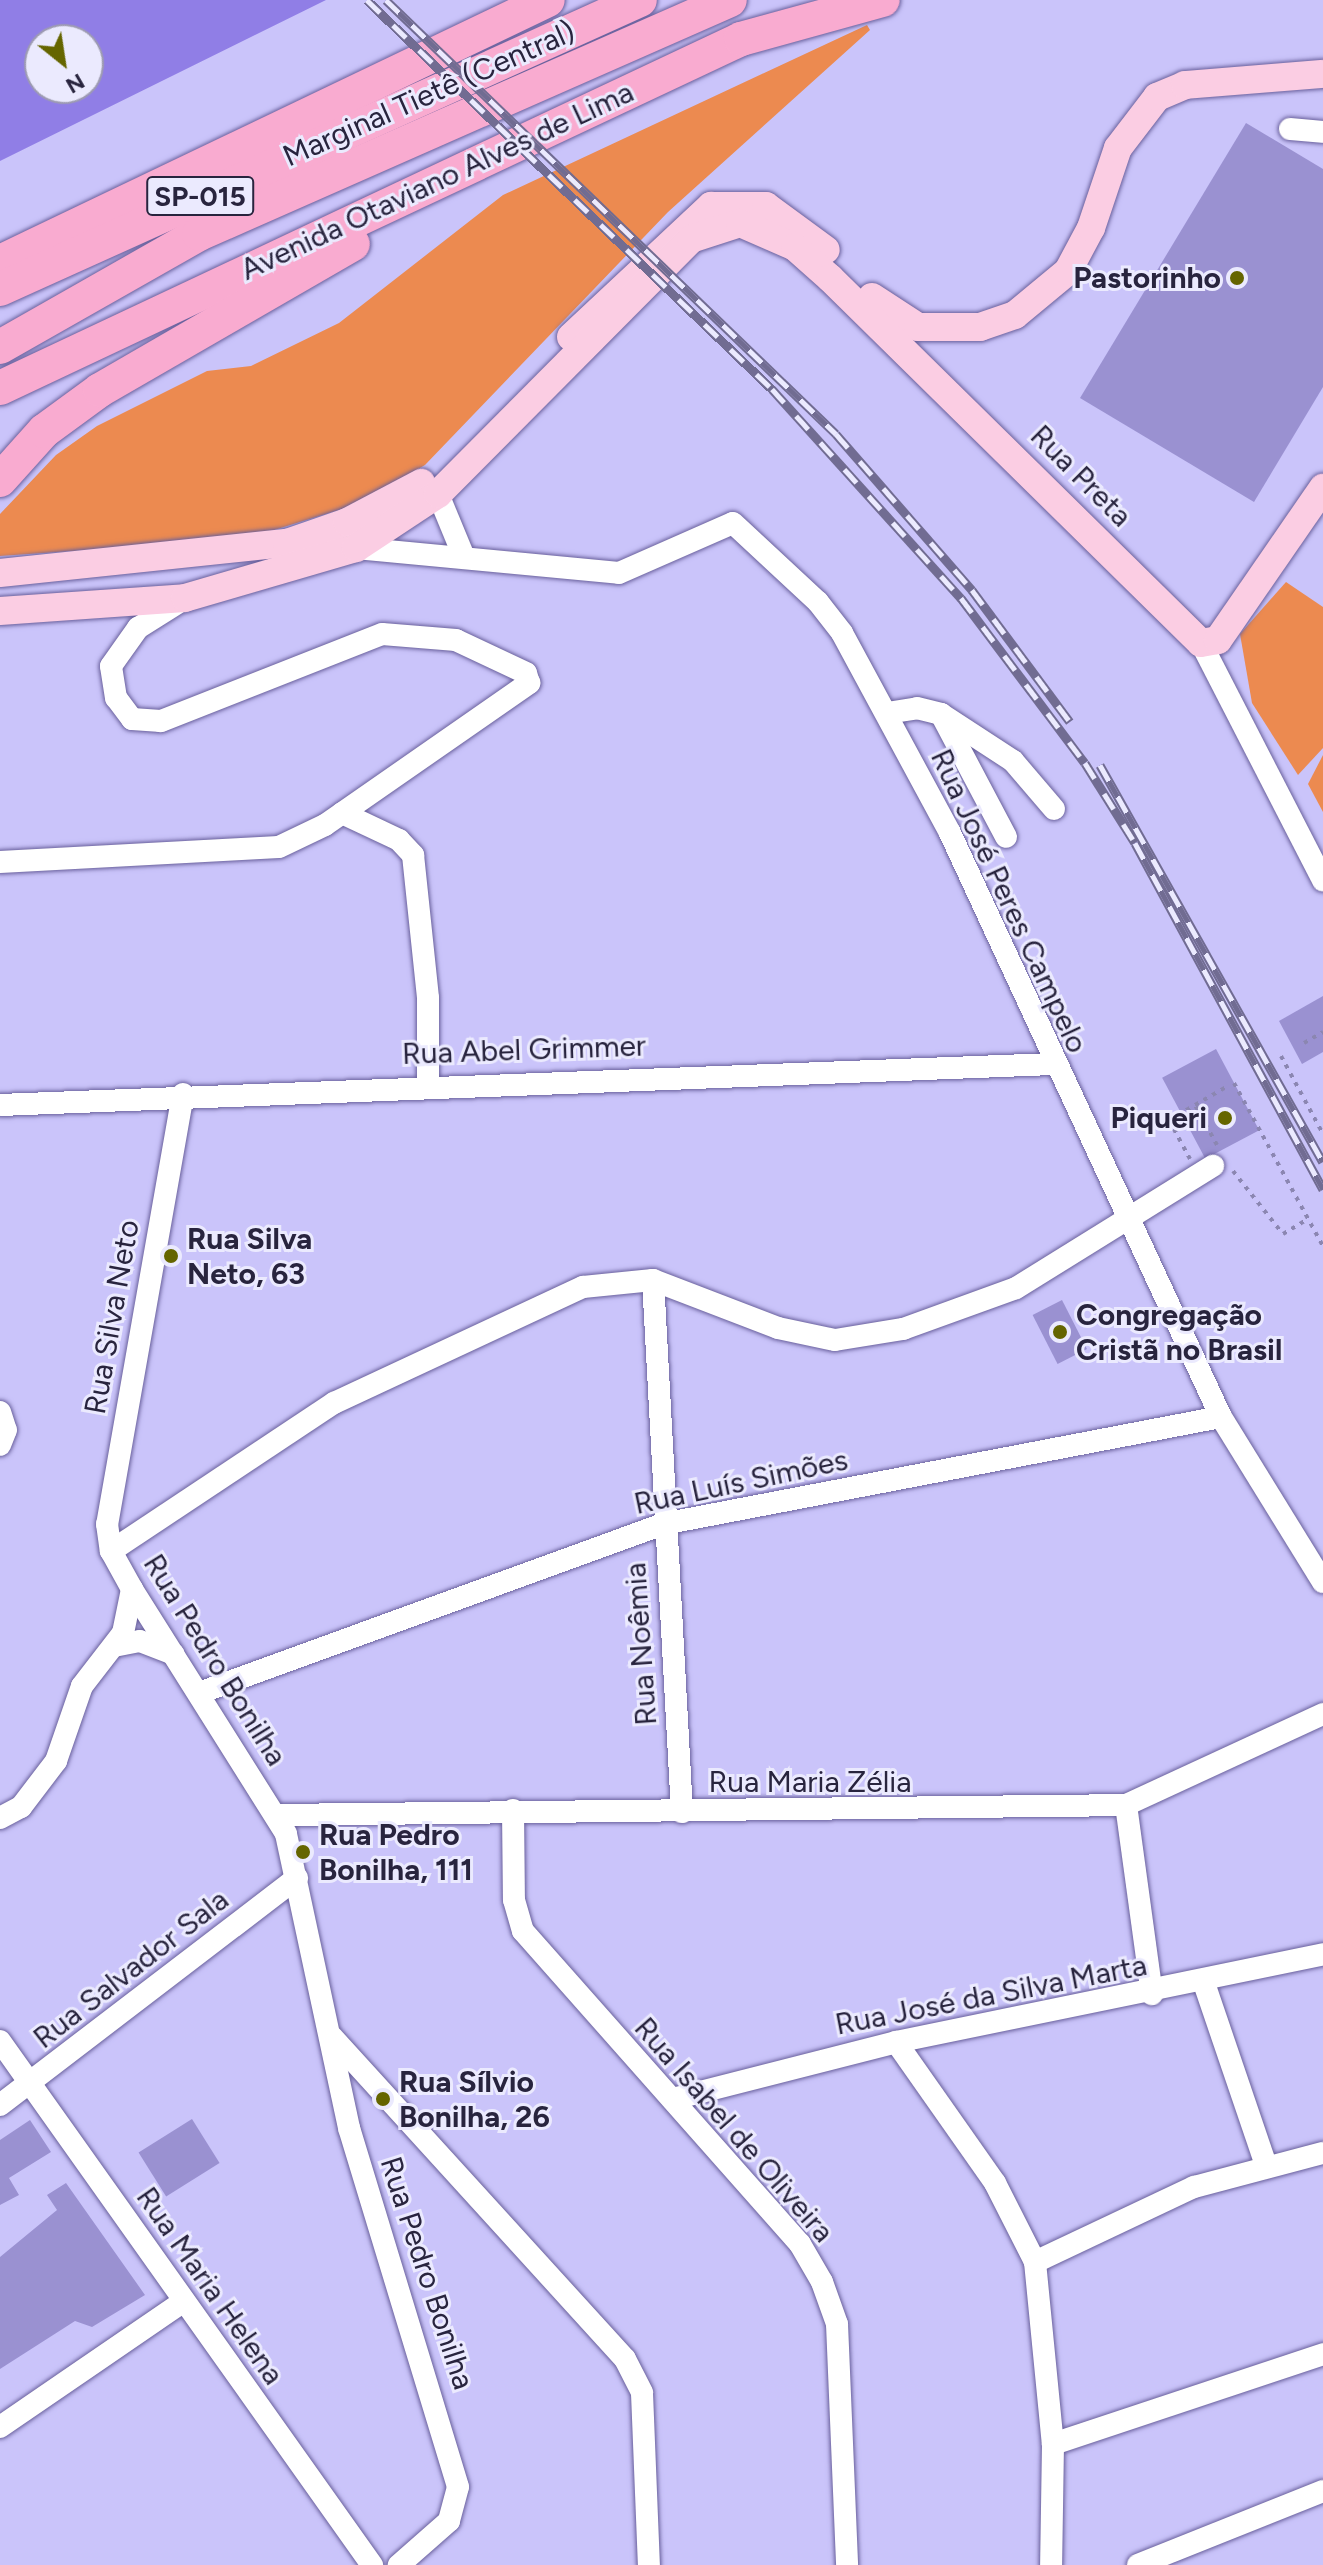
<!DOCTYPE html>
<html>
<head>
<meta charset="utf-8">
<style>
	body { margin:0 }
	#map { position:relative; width:1323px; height:2565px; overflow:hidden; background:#cac4fa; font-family:Figtree,sans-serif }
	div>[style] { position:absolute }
	.green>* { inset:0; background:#ec8a50 }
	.water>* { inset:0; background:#907ee6 }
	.building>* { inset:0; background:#9a91d1; transform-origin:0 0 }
	.path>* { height:4px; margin-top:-2px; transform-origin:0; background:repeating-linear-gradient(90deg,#8b86b1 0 4px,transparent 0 10px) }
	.roads { filter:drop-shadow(0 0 2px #69609c) drop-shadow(0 0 2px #69609c) }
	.minor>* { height:22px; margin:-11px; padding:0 11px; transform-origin:11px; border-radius:11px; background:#fff }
	.major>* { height:28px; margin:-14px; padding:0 14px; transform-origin:14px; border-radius:14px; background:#fbcde3 }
	.highway>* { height:34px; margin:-17px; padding:0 17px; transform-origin:17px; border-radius:17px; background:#f9abd0 }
	.rail>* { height:9px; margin-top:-4.5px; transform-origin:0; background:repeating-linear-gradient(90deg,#ebeafe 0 18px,#716c92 0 36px); box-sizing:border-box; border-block:2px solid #716c92 }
	.dots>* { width:22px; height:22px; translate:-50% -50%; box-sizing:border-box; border:4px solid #ebeafe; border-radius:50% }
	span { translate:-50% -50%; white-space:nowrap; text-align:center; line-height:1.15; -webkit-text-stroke:6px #ebeafe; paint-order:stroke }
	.shield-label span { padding:2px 6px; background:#ebeafe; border:2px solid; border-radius:6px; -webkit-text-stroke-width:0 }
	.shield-label { font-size:28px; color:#28243e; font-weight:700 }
	.street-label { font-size:30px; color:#28243e }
	.poi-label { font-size:30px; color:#28243e; font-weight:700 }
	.right { translate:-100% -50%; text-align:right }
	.left { translate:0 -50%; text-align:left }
	.north { position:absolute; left:24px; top:24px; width:80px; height:80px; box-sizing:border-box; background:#ebeafe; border:2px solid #9d9bb1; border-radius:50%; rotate:150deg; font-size:22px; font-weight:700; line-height:32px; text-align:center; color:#28243e }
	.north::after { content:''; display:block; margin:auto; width:28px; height:36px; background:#656500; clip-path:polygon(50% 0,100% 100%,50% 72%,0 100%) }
</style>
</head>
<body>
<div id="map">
	<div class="green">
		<i style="clip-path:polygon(867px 25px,870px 30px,668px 212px,425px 465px,358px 504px,245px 539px,0 556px,0 514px,56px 455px,97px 426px,207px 371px,251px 366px,339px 323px,503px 195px)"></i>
		<i style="clip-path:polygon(1286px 582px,1323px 607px,1323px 748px,1298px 775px,1252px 703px,1240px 634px)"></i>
		<i style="clip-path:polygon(1323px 755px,1323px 812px,1308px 784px)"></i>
	</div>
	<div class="water">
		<i style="clip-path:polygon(evenodd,0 0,326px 0,0 161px,0 0,40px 40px,88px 40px,88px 88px,40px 88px,40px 40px)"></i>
	</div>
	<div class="building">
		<i style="clip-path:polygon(1246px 123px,1323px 169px,1323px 387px,1254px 502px,1080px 398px)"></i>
		<i style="clip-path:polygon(1323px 996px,1323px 1052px,1302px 1064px,1279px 1021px)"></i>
		<i style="left:1216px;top:1049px;width:92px;height:61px;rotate:62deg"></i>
		<i style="left:1062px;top:1300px;width:55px;height:33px;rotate:63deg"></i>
		<i style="left:192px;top:2119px;width:52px;height:63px;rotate:58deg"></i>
		<i style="clip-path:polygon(30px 2120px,51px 2152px,9px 2178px,19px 2195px,0 2205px,0 2140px)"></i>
		<i style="clip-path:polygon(66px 2183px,145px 2295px,92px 2327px,75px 2321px,0 2369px,0 2257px,57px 2210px,47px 2195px)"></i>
	</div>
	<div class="path">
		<i style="left:1304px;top:1043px;width:22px;rotate:-30deg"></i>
		<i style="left:1281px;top:1056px;width:89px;rotate:61.7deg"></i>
		<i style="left:1234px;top:1083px;width:186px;rotate:61.4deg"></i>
		<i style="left:1217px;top:1145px;width:46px;rotate:-118.8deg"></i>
		<i style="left:1195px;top:1105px;width:36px;rotate:-30deg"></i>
		<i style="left:1190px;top:1159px;width:44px;rotate:-118.3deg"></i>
		<i style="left:1169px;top:1120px;width:30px;rotate:-30deg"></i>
		<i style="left:1233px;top:1171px;width:80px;rotate:51.6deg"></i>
		<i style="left:1283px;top:1234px;width:29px;rotate:-31deg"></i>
	</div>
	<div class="roads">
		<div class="minor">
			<i style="left:1290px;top:129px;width:33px;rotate:5deg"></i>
			<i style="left:438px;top:494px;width:68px;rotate:67.6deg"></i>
			<i style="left:356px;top:548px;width:264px;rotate:5.4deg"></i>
			<i style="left:619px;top:573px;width:124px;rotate:-23.7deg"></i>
			<i style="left:733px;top:523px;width:116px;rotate:42.9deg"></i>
			<i style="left:818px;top:602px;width:39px;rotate:52deg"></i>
			<i style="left:842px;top:633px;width:227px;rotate:61.6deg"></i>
			<i style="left:950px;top:833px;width:644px;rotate:65.11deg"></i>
			<i style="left:1221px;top:1417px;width:194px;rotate:58.3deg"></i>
			<i style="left:1201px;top:643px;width:267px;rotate:62.8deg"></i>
			<i style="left:887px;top:713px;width:30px;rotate:-9deg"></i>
			<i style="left:917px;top:708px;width:25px;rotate:14deg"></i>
			<i style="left:941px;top:714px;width:139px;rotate:62.1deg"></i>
			<i style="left:941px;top:714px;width:86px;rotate:33.1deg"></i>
			<i style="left:1013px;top:761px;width:63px;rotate:49.5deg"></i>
			<i style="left:342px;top:813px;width:63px;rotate:25.3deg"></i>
			<i style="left:399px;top:840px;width:21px;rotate:47deg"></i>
			<i style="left:413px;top:855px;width:144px;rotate:84deg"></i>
			<i style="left:428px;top:998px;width:85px;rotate:90deg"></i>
			<i style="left:0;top:862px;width:279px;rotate:-3.1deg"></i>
			<i style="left:279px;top:847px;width:51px;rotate:-25.6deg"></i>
			<i style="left:325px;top:825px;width:249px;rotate:-34.8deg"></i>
			<i style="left:529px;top:683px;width:10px;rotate:-107deg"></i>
			<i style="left:526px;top:673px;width:77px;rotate:-154.8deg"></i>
			<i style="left:456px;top:640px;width:74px;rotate:-175.4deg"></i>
			<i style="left:382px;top:634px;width:238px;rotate:158.5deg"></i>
			<i style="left:161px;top:721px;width:29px;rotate:-176deg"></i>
			<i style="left:132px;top:719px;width:26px;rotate:-127deg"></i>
			<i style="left:116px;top:698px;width:32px;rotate:-99deg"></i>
			<i style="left:111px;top:666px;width:47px;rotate:-54.6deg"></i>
			<i style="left:138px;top:628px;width:54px;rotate:-32.2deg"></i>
			<i style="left:183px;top:1094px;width:437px;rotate:100deg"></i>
			<i style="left:107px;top:1524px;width:27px;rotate:82deg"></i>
			<i style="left:111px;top:1551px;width:43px;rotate:61.1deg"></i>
			<i style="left:132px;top:1589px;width:289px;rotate:57.8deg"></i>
			<i style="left:286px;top:1834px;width:301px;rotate:77.9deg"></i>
			<i style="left:349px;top:2128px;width:375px;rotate:73.1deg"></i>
			<i style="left:458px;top:2487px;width:35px;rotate:105deg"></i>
			<i style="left:449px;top:2521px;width:67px;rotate:138.7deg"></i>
			<i style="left:0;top:1105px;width:1052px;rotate:-2.23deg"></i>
			<i style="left:653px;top:1280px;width:533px;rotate:86.88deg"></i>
			<i style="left:0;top:1412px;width:19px;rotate:72deg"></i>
			<i style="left:6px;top:1430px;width:16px;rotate:112deg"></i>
			<i style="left:111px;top:1551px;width:268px;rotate:-33.6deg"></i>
			<i style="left:334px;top:1403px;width:275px;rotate:-25deg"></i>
			<i style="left:583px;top:1287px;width:70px;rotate:-5.7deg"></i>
			<i style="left:653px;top:1280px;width:134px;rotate:21deg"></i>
			<i style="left:778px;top:1328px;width:58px;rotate:11.9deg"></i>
			<i style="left:835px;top:1340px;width:69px;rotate:-9.2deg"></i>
			<i style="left:903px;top:1329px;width:120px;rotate:-19.9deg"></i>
			<i style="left:1016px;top:1288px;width:232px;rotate:-31.8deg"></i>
			<i style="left:114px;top:1646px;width:26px;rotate:-11deg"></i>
			<i style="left:140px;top:1641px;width:36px;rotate:21deg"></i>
			<i style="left:199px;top:1693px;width:494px;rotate:-20deg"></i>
			<i style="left:663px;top:1524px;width:568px;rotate:-10.86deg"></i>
			<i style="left:1126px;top:1805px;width:191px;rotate:82.2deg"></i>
			<i style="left:513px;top:1810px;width:90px;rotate:89.4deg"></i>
			<i style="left:514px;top:1900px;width:32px;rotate:74deg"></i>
			<i style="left:523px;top:1931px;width:418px;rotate:48.5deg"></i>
			<i style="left:800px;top:2244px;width:44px;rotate:59.9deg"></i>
			<i style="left:822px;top:2282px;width:45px;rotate:70.3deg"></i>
			<i style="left:837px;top:2324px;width:241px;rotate:87.6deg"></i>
			<i style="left:277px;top:1815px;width:849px;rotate:-0.67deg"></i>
			<i style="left:1126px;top:1805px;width:217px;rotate:-24.8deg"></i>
			<i style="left:0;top:1818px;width:24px;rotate:-28deg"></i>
			<i style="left:21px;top:1807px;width:58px;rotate:-52.7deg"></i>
			<i style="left:56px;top:1761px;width:79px;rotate:-70.9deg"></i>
			<i style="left:82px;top:1686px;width:67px;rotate:-52.3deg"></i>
			<i style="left:123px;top:1633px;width:45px;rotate:-78.4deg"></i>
			<i style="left:1204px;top:1983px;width:192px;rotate:71.2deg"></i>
			<i style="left:332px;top:2037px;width:435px;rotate:47.7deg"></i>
			<i style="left:625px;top:2359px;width:38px;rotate:63deg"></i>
			<i style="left:642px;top:2393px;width:172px;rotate:87.7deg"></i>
			<i style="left:0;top:2041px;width:643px;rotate:54.63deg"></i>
			<i style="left:896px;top:2042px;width:172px;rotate:54.9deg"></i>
			<i style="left:995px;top:2183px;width:89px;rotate:63.1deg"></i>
			<i style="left:1035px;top:2262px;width:183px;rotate:84.4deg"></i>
			<i style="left:1053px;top:2444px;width:121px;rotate:90.9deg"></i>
			<i style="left:673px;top:2099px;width:230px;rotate:-14.3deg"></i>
			<i style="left:896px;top:2042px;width:436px;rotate:-11.6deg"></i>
			<i style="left:0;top:2105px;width:374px;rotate:-37.4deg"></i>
			<i style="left:1035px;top:2262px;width:176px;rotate:-25.3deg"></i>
			<i style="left:1194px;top:2187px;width:133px;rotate:-14.8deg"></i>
			<i style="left:0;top:2427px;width:223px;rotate:-34.4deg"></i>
			<i style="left:1053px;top:2444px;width:285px;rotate:-18.4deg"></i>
			<i style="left:1138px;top:2565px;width:199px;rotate:-21.8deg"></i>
		</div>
		<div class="major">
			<i style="left:872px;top:297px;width:55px;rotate:33.1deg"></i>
			<i style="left:918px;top:327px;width:62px"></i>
			<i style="left:980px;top:327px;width:37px;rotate:-19deg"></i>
			<i style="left:1015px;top:315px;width:69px;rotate:-39.7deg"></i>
			<i style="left:1068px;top:271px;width:49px;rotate:-61.9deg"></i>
			<i style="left:1091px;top:228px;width:84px;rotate:-71.4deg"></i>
			<i style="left:1118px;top:148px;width:64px;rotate:-52.6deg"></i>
			<i style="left:1157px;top:97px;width:30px;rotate:-23deg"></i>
			<i style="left:1185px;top:85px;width:138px;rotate:-4.6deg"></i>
			<i style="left:571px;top:337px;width:192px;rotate:-43.1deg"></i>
			<i style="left:711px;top:206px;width:55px"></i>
			<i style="left:766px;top:206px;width:74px;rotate:36.3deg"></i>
			<i style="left:0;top:573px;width:289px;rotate:-6deg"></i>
			<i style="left:287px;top:543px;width:64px;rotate:-19.3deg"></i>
			<i style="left:347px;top:522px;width:84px;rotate:-27.8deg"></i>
			<i style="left:0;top:611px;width:185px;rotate:-4deg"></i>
			<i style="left:185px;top:598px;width:178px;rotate:-16.3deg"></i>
			<i style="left:356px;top:548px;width:98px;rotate:-33.4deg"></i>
			<i style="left:438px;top:494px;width:359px;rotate:-45.2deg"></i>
			<i style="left:691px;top:239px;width:52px;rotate:-18.1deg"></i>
			<i style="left:740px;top:223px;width:60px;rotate:23.6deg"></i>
			<i style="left:795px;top:247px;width:47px;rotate:41.5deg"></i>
			<i style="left:830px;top:278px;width:520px;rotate:44.53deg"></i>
			<i style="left:1201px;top:643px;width:17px;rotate:-10deg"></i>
			<i style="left:1218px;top:640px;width:185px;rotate:-55.4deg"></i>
		</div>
		<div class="highway">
			<i style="left:0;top:262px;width:607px;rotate:-25.55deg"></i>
			<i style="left:0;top:289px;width:702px;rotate:-24.3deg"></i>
			<i style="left:0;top:347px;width:229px;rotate:-29.6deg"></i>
			<i style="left:199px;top:234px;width:580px;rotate:-23.78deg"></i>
			<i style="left:0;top:388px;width:819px;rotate:-25.22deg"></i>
			<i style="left:741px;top:39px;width:147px;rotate:-15.4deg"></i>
			<i style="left:0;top:480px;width:66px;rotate:-48.1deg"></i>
			<i style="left:44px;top:431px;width:69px;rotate:-36.2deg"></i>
			<i style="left:100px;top:390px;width:292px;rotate:-30deg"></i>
		</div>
	</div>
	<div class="rail">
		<i style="left:367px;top:0;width:562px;rotate:43.85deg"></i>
		<i style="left:772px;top:389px;width:282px;rotate:47.9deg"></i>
		<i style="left:961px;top:598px;width:206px;rotate:53.1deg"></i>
		<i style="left:1085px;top:763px;width:94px;rotate:58deg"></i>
		<i style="left:1135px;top:843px;width:394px;rotate:61.5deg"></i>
		<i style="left:386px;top:0;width:625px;rotate:43.96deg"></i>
		<i style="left:836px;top:434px;width:207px;rotate:48.9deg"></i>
		<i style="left:972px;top:590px;width:164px;rotate:53.4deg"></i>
		<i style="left:1100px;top:765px;width:455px;rotate:60.7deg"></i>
	</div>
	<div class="dots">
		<i style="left:1237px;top:278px;background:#656500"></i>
		<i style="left:1225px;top:1118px;background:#656500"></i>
		<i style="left:171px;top:1256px;background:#656500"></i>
		<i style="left:1060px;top:1332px;background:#656500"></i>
		<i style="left:303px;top:1852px;background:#656500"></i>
		<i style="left:383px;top:2099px;background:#656500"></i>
	</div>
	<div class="shield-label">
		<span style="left:200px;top:196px">SP-015</span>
	</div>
	<div class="street-label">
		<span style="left:429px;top:94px;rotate:-24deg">Marginal Tietê (Central)</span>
		<span style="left:437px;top:181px;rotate:-25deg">Avenida Otaviano Alves de Lima</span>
		<span style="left:1081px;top:476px;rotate:45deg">Rua Preta</span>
		<span style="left:1009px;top:901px;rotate:65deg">Rua José Peres Campelo</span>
		<span style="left:524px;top:1050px;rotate:-2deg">Rua Abel Grimmer</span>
		<span style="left:112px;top:1317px;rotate:-80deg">Rua Silva Neto</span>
		<span style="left:741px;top:1482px;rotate:-12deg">Rua Luís Simões</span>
		<span style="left:641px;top:1644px;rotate:-94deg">Rua Noêmia</span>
		<span style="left:215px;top:1660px;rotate:58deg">Rua Pedro Bonilha</span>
		<span style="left:810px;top:1782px">Rua Maria Zélia</span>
		<span style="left:131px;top:1969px;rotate:-38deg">Rua Salvador Sala</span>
		<span style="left:991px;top:1995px;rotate:-11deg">Rua José da Silva Marta</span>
		<span style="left:734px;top:2130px;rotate:49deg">Rua Isabel de Oliveira</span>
		<span style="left:427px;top:2273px;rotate:72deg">Rua Pedro Bonilha</span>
		<span style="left:210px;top:2286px;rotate:55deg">Rua Maria Helena</span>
	</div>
	<div class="poi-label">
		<span class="right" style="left:1221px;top:278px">Pastorinho</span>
		<span class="right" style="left:1207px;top:1118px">Piqueri</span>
		<span class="left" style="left:187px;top:1256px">Rua Silva<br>Neto, 63</span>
		<span class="left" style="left:1076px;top:1332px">Congregação<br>Cristã no Brasil</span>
		<span class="left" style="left:319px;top:1852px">Rua Pedro<br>Bonilha, 111</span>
		<span class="left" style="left:399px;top:2099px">Rua Sílvio<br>Bonilha, 26</span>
	</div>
	<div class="north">N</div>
</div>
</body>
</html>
